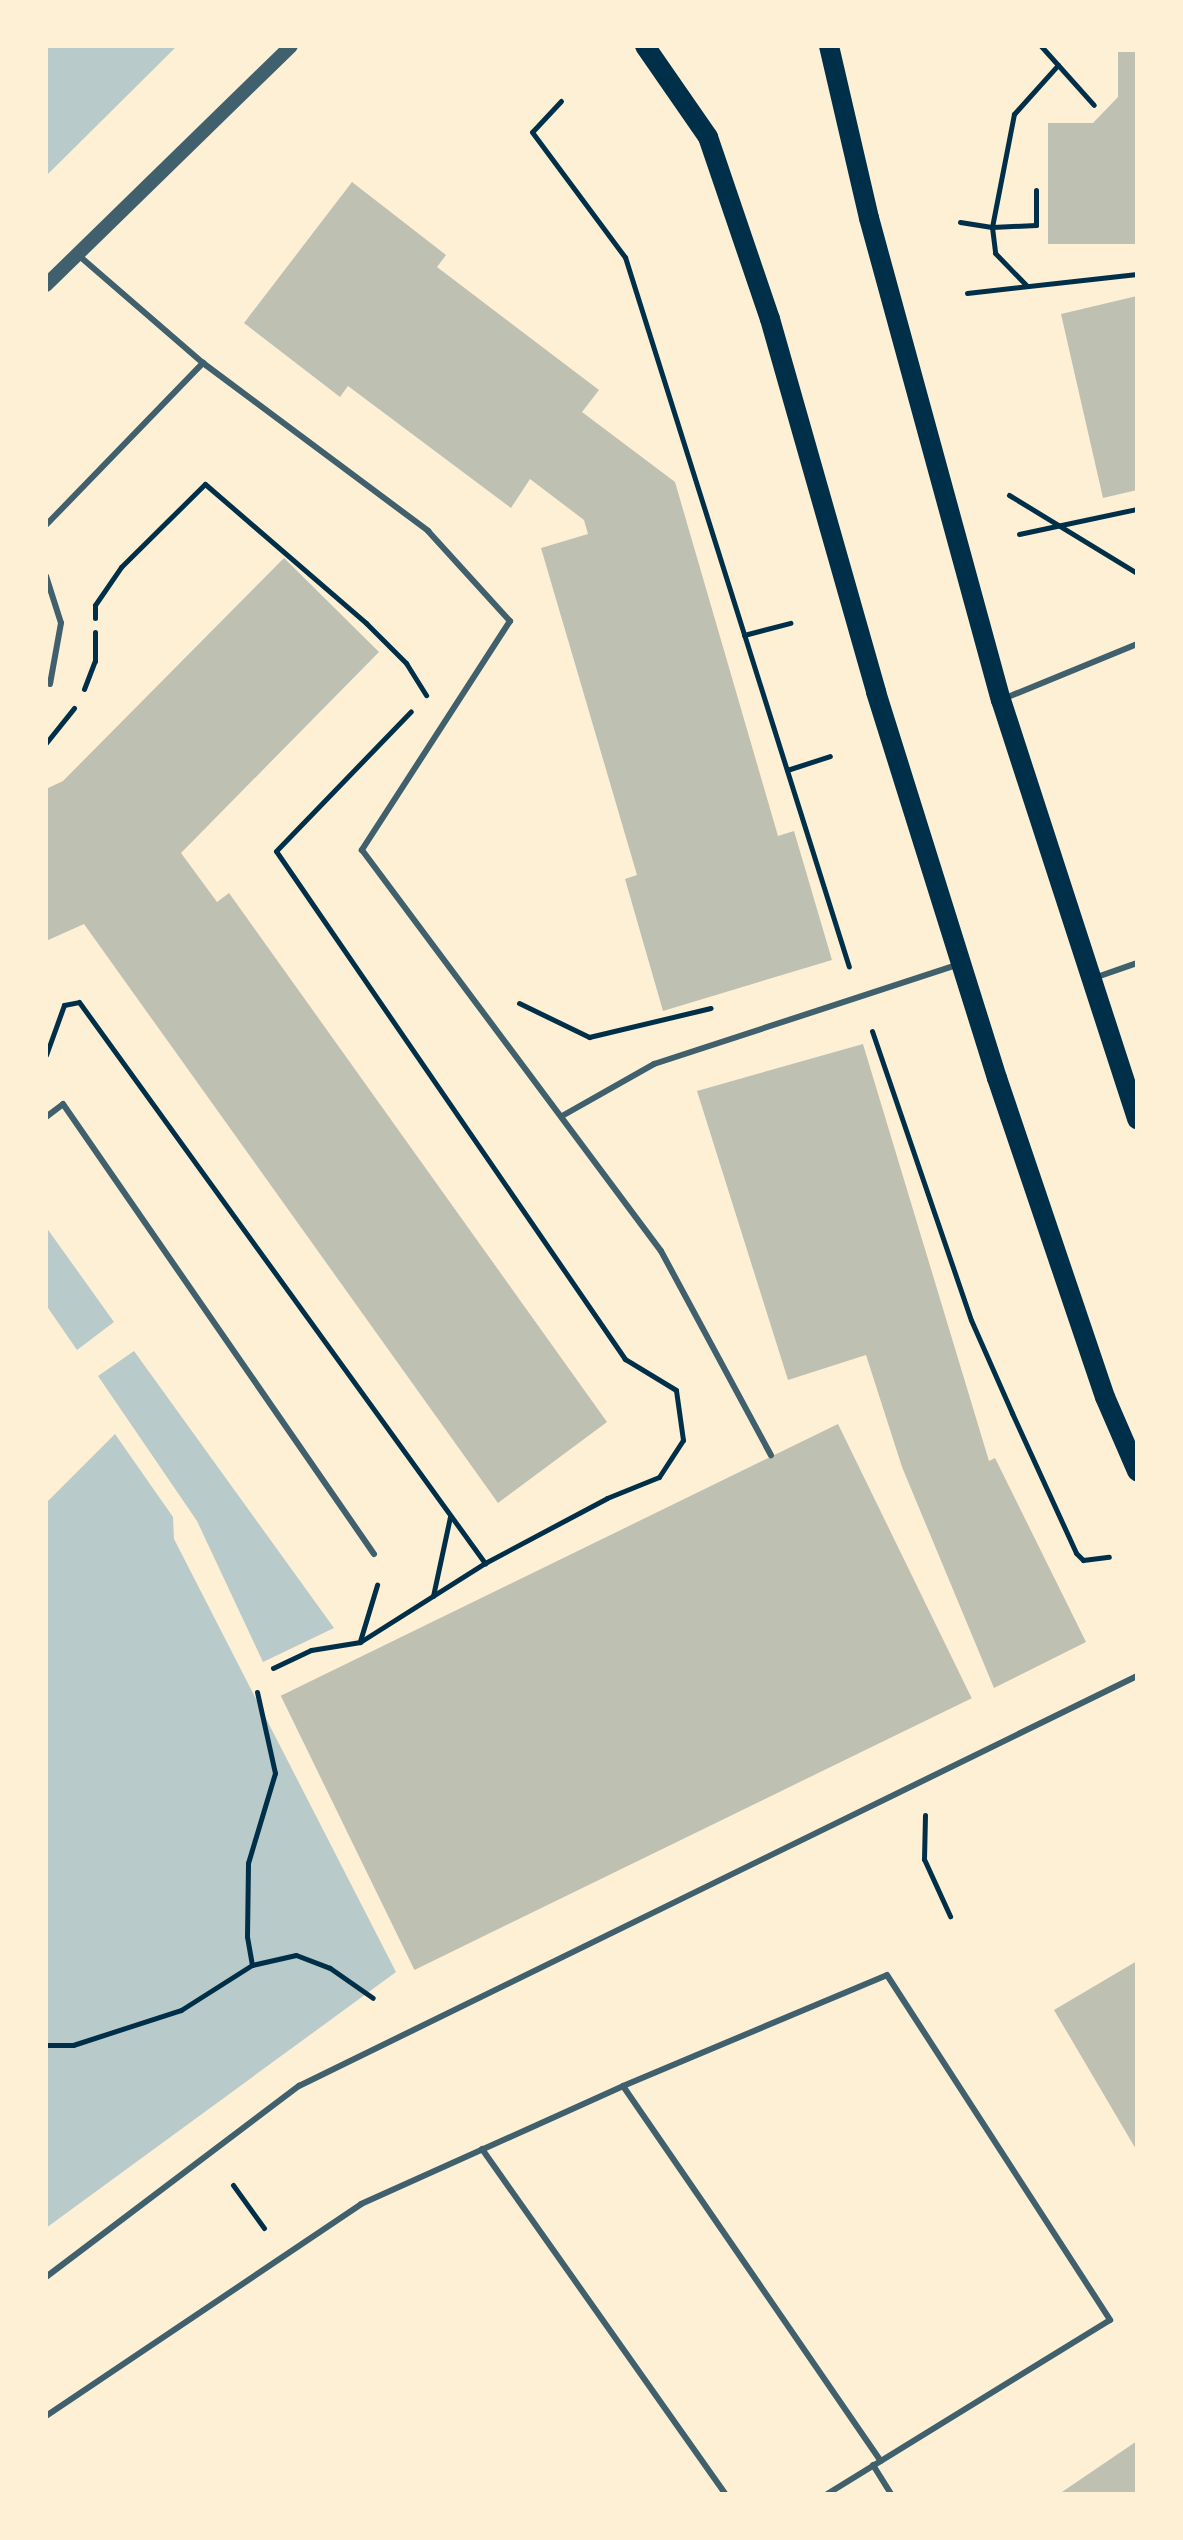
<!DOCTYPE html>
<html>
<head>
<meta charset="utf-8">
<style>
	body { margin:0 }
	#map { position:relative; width:1183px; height:2540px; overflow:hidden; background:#fdf0d5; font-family:"Fira Sans",sans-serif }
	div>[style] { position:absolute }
	.green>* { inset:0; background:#b9caca }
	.building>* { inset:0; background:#bec0b2; transform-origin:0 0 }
	.path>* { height:5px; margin:-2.5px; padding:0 2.5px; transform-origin:2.5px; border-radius:2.5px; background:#003049 }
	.service>* { height:6px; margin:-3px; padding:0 3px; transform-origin:3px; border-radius:3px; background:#3f606c }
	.tertiary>* { height:14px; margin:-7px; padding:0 7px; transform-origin:7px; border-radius:7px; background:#3f606c }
	.primary>* { height:20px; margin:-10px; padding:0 10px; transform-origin:10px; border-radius:10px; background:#003049 }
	span { translate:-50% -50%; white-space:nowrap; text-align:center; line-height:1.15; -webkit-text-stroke:8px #fdf0d5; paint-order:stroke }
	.frame { position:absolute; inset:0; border:48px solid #fdf0d5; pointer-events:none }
</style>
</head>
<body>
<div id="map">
	<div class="green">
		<i style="clip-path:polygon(46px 46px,177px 46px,46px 176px)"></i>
		<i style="clip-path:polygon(46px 1227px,114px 1322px,77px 1350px,46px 1305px)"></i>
		<i style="clip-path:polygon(134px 1351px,334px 1628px,263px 1662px,197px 1521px,98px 1376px)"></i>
		<i style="clip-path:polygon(115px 1434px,173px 1517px,174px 1539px,396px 1972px,46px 2228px,46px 1503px)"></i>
	</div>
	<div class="building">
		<i style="clip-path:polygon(1118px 52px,1137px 52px,1137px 244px,1048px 244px,1048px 123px,1093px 123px,1118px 97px)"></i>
		<i style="clip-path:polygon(352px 182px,446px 255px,437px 267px,599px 390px,582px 412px,675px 482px,778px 836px,794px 831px,832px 960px,663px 1011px,625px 879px,637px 875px,541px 548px,588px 534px,584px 520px,530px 479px,511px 508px,348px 386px,340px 397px,244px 323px)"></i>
		<i style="clip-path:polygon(1137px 296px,1137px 490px,1103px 498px,1061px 314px)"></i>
		<i style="clip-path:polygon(284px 558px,379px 652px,181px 853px,217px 902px,229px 893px,607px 1422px,498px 1503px,84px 924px,46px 941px,46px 789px,63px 781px)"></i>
		<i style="clip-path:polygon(863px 1044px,989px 1461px,995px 1458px,1086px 1642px,994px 1688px,902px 1467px,866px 1355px,788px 1380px,697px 1091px)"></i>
		<i style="left:838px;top:1424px;width:305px;height:620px;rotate:64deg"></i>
		<i style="clip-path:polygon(1137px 1961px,1137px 2151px,1054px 2010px)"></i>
		<i style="clip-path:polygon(1137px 2441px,1137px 2494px,1059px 2494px)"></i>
	</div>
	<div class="path">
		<i style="left:1041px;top:46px;width:79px;rotate:48.1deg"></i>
		<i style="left:561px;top:101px;width:42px;rotate:133.1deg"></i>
		<i style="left:532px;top:132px;width:156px;rotate:53.4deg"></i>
		<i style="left:625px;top:257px;width:744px;rotate:72.49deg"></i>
		<i style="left:1036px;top:190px;width:35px;rotate:90deg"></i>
		<i style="left:1036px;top:225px;width:44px;rotate:177.4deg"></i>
		<i style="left:992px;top:227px;width:115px;rotate:-79deg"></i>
		<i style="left:1014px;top:114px;width:66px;rotate:-48.1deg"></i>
		<i style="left:960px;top:222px;width:32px;rotate:9deg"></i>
		<i style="left:992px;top:227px;width:26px;rotate:83deg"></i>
		<i style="left:995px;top:253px;width:45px;rotate:45.9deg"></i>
		<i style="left:967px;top:293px;width:171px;rotate:-6.4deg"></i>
		<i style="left:1009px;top:495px;width:150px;rotate:31.4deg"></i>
		<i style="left:1019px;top:534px;width:121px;rotate:-12deg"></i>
		<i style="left:95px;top:618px;width:13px;rotate:-90deg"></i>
		<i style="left:95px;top:605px;width:46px;rotate:-55.6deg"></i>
		<i style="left:121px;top:567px;width:118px;rotate:-44.7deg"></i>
		<i style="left:205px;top:484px;width:213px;rotate:40.8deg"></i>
		<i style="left:366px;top:623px;width:57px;rotate:45deg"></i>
		<i style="left:406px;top:663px;width:38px;rotate:58deg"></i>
		<i style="left:744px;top:635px;width:48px;rotate:-14.6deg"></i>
		<i style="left:84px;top:689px;width:30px;rotate:-69deg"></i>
		<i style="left:95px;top:661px;width:29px;rotate:-90deg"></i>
		<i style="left:46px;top:743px;width:45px;rotate:-51.3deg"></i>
		<i style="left:787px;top:770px;width:45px;rotate:-18deg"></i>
		<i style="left:519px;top:1003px;width:78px;rotate:25.9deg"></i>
		<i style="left:589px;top:1037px;width:125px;rotate:-13.4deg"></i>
		<i style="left:872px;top:1031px;width:305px;rotate:71.1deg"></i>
		<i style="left:971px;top:1320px;width:102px;rotate:66.2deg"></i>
		<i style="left:1012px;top:1413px;width:154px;rotate:65.4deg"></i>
		<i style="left:1076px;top:1553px;width:10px;rotate:45deg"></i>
		<i style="left:1083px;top:1560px;width:26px;rotate:-7deg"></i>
		<i style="left:46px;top:1055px;width:53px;rotate:-70.2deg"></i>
		<i style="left:64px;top:1005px;width:15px;rotate:-11deg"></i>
		<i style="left:79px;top:1002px;width:693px;rotate:54.11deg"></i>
		<i style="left:433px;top:1596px;width:81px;rotate:-77.9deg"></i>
		<i style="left:360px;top:1641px;width:59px;rotate:-73.1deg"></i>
		<i style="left:273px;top:1668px;width:42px;rotate:-25.3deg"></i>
		<i style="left:311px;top:1650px;width:50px;rotate:-9.3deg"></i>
		<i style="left:360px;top:1642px;width:148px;rotate:-32.3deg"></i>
		<i style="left:485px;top:1563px;width:138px;rotate:-28deg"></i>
		<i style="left:607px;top:1498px;width:56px;rotate:-22deg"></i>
		<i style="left:659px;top:1477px;width:44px;rotate:-57deg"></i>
		<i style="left:683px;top:1440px;width:50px;rotate:-98deg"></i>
		<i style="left:676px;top:1390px;width:60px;rotate:-148.7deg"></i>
		<i style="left:625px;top:1359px;width:616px;rotate:-124.49deg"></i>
		<i style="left:276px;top:851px;width:194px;rotate:-46deg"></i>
		<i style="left:925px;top:1815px;width:44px;rotate:91.3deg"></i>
		<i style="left:924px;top:1859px;width:63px;rotate:65.5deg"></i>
		<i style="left:252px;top:1965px;width:29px;rotate:-100deg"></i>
		<i style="left:247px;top:1936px;width:73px;rotate:-89.2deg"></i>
		<i style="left:248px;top:1863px;width:94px;rotate:-73.3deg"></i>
		<i style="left:275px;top:1773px;width:83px;rotate:-102.5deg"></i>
		<i style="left:46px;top:2045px;width:27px"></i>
		<i style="left:73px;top:2045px;width:114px;rotate:-18deg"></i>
		<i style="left:181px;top:2010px;width:84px;rotate:-32.4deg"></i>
		<i style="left:252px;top:1965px;width:45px;rotate:-12.8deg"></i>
		<i style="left:296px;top:1955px;width:36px;rotate:21deg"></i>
		<i style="left:330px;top:1968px;width:52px;rotate:34.9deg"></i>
		<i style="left:233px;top:2185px;width:53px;rotate:54.2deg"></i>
	</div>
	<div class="service">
		<i style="left:77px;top:254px;width:167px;rotate:40.9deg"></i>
		<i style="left:203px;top:363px;width:281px;rotate:36.7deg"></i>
		<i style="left:428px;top:531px;width:122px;rotate:47.7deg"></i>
		<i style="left:510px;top:621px;width:273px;rotate:122.9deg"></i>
		<i style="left:362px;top:850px;width:500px;rotate:53.29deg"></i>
		<i style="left:661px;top:1251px;width:232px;rotate:61.7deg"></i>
		<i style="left:46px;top:525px;width:226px;rotate:-45.9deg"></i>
		<i style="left:46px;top:576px;width:49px;rotate:72.3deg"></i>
		<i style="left:61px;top:623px;width:62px;rotate:100.2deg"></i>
		<i style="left:1003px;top:699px;width:145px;rotate:-22.3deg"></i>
		<i style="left:1094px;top:978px;width:46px;rotate:-19.2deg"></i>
		<i style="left:562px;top:1116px;width:106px;rotate:-29.5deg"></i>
		<i style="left:654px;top:1064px;width:318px;rotate:-18.1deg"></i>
		<i style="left:46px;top:1117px;width:21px;rotate:-37deg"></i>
		<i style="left:63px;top:1104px;width:547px;rotate:55.35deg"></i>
		<i style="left:623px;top:2086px;width:455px;rotate:55.5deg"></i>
		<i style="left:482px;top:2149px;width:422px;rotate:54.8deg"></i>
		<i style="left:46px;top:2277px;width:317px;rotate:-37.1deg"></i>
		<i style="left:299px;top:2086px;width:933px;rotate:-26.07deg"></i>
		<i style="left:46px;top:2416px;width:380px;rotate:-33.9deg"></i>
		<i style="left:361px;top:2204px;width:287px;rotate:-24.2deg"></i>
		<i style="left:623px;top:2086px;width:286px;rotate:-22.8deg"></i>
		<i style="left:887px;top:1975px;width:411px;rotate:57.1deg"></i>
		<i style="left:1110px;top:2320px;width:332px;rotate:148.4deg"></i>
		<i style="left:873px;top:2465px;width:34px;rotate:58deg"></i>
	</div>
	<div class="tertiary">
		<i style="left:46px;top:285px;width:342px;rotate:-44.3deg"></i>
	</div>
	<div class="primary">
		<i style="left:645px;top:46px;width:111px;rotate:55.3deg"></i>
		<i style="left:708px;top:137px;width:192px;rotate:71.2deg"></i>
		<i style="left:770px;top:319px;width:388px;rotate:74.1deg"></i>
		<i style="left:876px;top:692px;width:405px;rotate:72.6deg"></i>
		<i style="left:997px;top:1078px;width:337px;rotate:71.3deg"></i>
		<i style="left:1105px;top:1397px;width:81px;rotate:66.6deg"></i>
		<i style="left:829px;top:46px;width:177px;rotate:76.9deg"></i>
		<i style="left:869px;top:218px;width:500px;rotate:74.7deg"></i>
		<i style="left:1001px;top:700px;width:441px;rotate:72deg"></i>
	</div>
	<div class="frame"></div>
</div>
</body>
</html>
